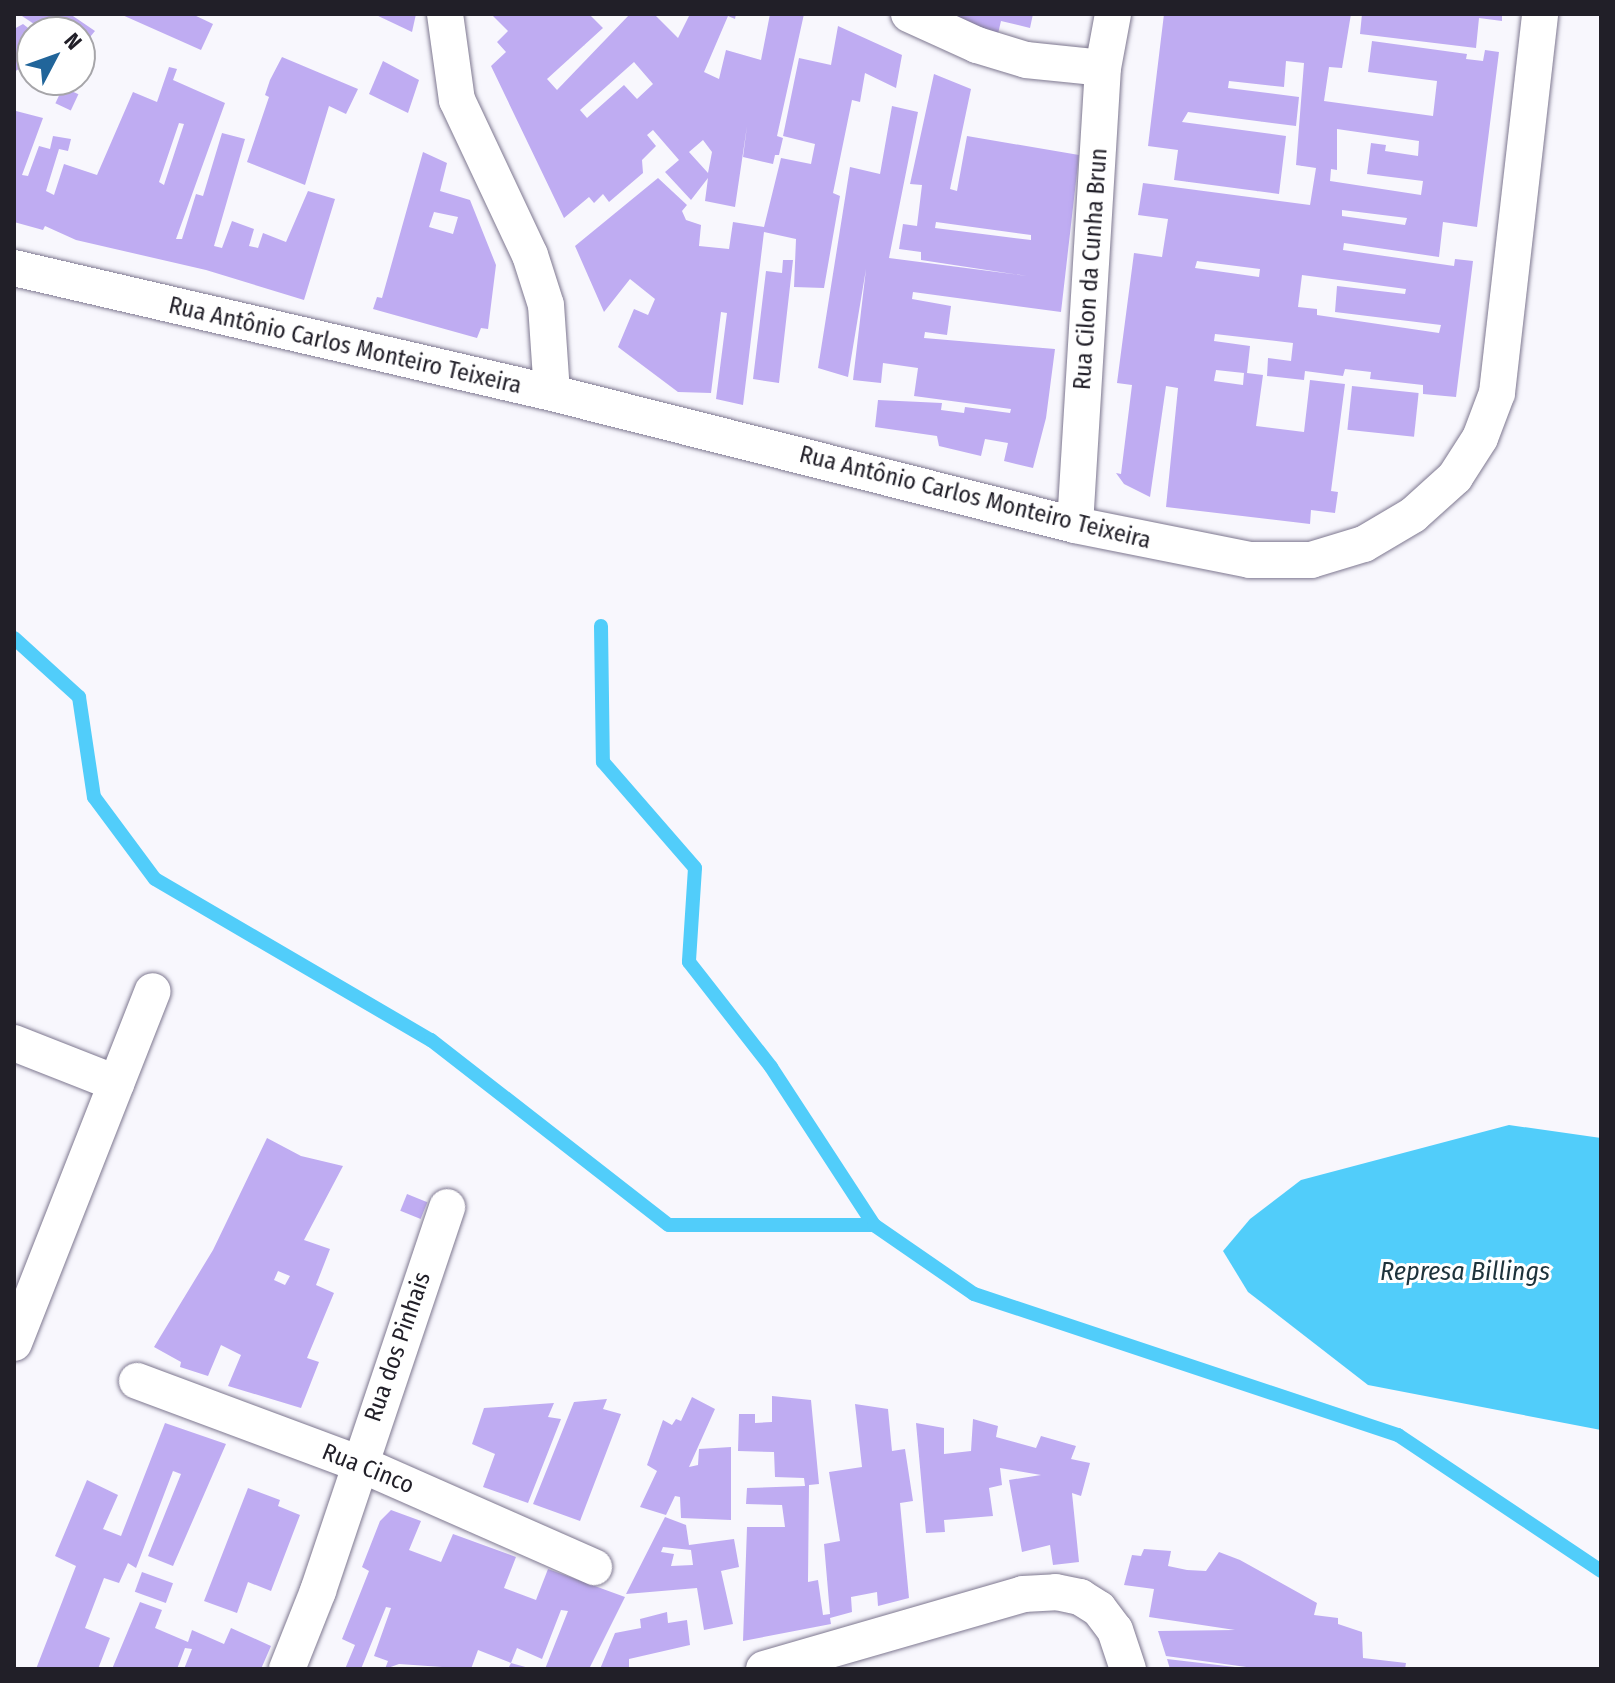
<!DOCTYPE html>
<html>
<head>
<meta charset="utf-8">
<style>
	body { margin:0 }
	#map { position:relative; width:1615px; height:1683px; overflow:hidden; background:#f8f7fd; font-family:"Fira Sans Condensed",sans-serif }
	div>[style] { position:absolute }
	.water>* { inset:0; background:#51cdfa }
	.stream>* { height:14px; margin:-7px; padding:0 7px; transform-origin:7px; border-radius:7px; background:#51cdfa }
	.building>* { inset:0; background:#bfacf2; transform-origin:0 0 }
	.roads { filter:drop-shadow(0 0 2px #7e7890) drop-shadow(0 0 2px #7e7890) }
	.street>* { height:36px; margin:-18px; padding:0 18px; transform-origin:18px; border-radius:18px; background:#fff }
	span { translate:-50% -50%; white-space:nowrap; text-align:center; line-height:1.15; -webkit-text-stroke:6px #fff; paint-order:stroke }
	.street-label { font-size:24px; color:#211f28 }
	.water-label { font-size:26px; color:#1e333c; font-style:italic }
	.frame { position:absolute; inset:0; border:16px solid #211f28; pointer-events:none }
	.north { position:absolute; left:16px; top:16px; width:80px; height:80px; box-sizing:border-box; background:#fff; border:2px solid #a6a5a9; border-radius:50%; rotate:49deg; font-size:22px; font-weight:700; line-height:32px; text-align:center; color:#211f28 }
	.north::after { content:''; display:block; margin:auto; width:28px; height:36px; background:#21659a; clip-path:polygon(50% 0,100% 100%,50% 72%,0 100%) }
</style>
</head>
<body>
<div id="map">
	<div class="water">
		<i style="clip-path:polygon(1509px 1125px,1601px 1138px,1601px 1430px,1368px 1385px,1248px 1292px,1223px 1251px,1250px 1219px,1301px 1180px)"></i>
	</div>
	<div class="stream">
		<i style="left:601px;top:626px;width:136px;rotate:89.2deg"></i>
		<i style="left:603px;top:762px;width:140px;rotate:49deg"></i>
		<i style="left:695px;top:868px;width:94px;rotate:93.7deg"></i>
		<i style="left:689px;top:962px;width:133px;rotate:52deg"></i>
		<i style="left:771px;top:1067px;width:189px;rotate:56.9deg"></i>
		<i style="left:14px;top:638px;width:88px;rotate:42.2deg"></i>
		<i style="left:79px;top:697px;width:101px;rotate:81.5deg"></i>
		<i style="left:94px;top:797px;width:102px;rotate:53.4deg"></i>
		<i style="left:155px;top:879px;width:320px;rotate:30.3deg"></i>
		<i style="left:431px;top:1040px;width:301px;rotate:37.9deg"></i>
		<i style="left:669px;top:1225px;width:205px"></i>
		<i style="left:874px;top:1225px;width:121px;rotate:34.6deg"></i>
		<i style="left:974px;top:1294px;width:447px;rotate:18.4deg"></i>
		<i style="left:1398px;top:1435px;width:244px;rotate:33.8deg"></i>
	</div>
	<div class="building">
		<i style="clip-path:polygon(19px 14px,70px 14px,95px 31px,80px 49px,80px 32px,46px 32px)"></i>
		<i style="clip-path:polygon(120px 14px,192px 14px,213px 24px,201px 50px)"></i>
		<i style="clip-path:polygon(374px 14px,416px 14px,412px 32px)"></i>
		<i style="clip-path:polygon(evenodd,491px 14px,589px 14px,603px 28px,547px 79px,557px 90px,630px 14px,654px 14px,678px 38px,690px 14px,736px 14px,735px 19px,728px 16px,704px 72px,719px 79px,726px 50px,761px 60px,770px 14px,804px 14px,777px 136px,783px 138px,779px 155px,775px 155px,773px 164px,743px 157px,747px 126px,735px 207px,705px 201px,708px 178px,691px 200px,665px 172px,679px 160px,653px 130px,647px 135px,656px 146px,642px 160px,643px 173px,609px 202px,603px 194px,594px 203px,589px 197px,564px 218px,491px 66px,506px 52px,497px 42px,508px 31px,491px 14px,634px 62px,653px 84px,637px 99px,624px 85px,587px 118px,580px 110px,634px 62px,491px 14px,703px 140px,712px 152px,708px 173px,689px 152px,703px 140px)"></i>
		<i style="clip-path:polygon(943px 14px,1033px 14px,1030px 28px,1001px 21px,997px 38px)"></i>
		<i style="clip-path:polygon(evenodd,1164px 14px,1351px 14px,1342px 68px,1329px 67px,1324px 101px,1433px 116px,1437px 81px,1368px 72px,1372px 41px,1467px 54px,1466px 59px,1483px 61px,1485px 50px,1499px 52px,1477px 227px,1443px 222px,1439px 257px,1344px 243px,1343px 250px,1454px 266px,1455px 259px,1473px 261px,1456px 397px,1423px 394px,1423px 385px,1370px 379px,1371px 372px,1345px 369px,1343px 376px,1305px 371px,1304px 380px,1267px 376px,1268px 358px,1291px 361px,1293px 343px,1215px 334px,1214px 341px,1250px 346px,1247px 373px,1263px 375px,1256px 426px,1304px 432px,1310px 380px,1345px 384px,1331px 491px,1338px 492px,1335px 513px,1311px 510px,1310px 524px,1166px 507px,1178px 388px,1166px 386px,1150px 497px,1124px 484px,1116px 473px,1121px 474px,1132px 385px,1117px 383px,1134px 253px,1162px 257px,1168px 219px,1138px 215px,1143px 183px,1310px 205px,1316px 168px,1296px 165px,1304px 63px,1286px 61px,1284px 87px,1229px 81px,1228px 88px,1299px 97px,1296px 126px,1188px 112px,1182px 122px,1286px 136px,1279px 194px,1174px 180px,1178px 150px,1148px 146px,1164px 14px,1337px 129px,1419px 141px,1418px 156px,1385px 151px,1386px 145px,1371px 143px,1367px 174px,1423px 181px,1421px 195px,1330px 181px,1331px 169px,1337px 170px,1337px 129px,1164px 14px,1342px 210px,1407px 218px,1405px 225px,1342px 216px,1342px 210px,1164px 14px,1197px 261px,1260px 269px,1259px 277px,1195px 268px,1197px 261px,1164px 14px,1302px 275px,1406px 289px,1405px 294px,1337px 286px,1335px 312px,1441px 325px,1439px 333px,1317px 315px,1317px 309px,1298px 307px,1302px 275px,1164px 14px,1216px 370px,1244px 373px,1243px 385px,1214px 381px,1216px 370px)"></i>
		<i style="clip-path:polygon(1362px 14px,1502px 14px,1502px 21px,1479px 18px,1476px 48px,1360px 34px)"></i>
		<i style="clip-path:polygon(23px 24px,32px 31px,32px 61px,14px 72px,14px 29px)"></i>
		<i style="clip-path:polygon(838px 26px,902px 55px,896px 88px,865px 73px,860px 102px,852px 100px,833px 193px,840px 196px,824px 288px,794px 287px,796px 239px,764px 232px,743px 405px,716px 399px,727px 313px,721px 312px,711px 393px,678px 392px,618px 347px,634px 309px,648px 315px,655px 299px,630px 279px,604px 312px,575px 246px,658px 178px,687px 205px,682px 211px,686px 220px,701px 225px,699px 246px,729px 249px,733px 222px,764px 227px,781px 158px,811px 164px,815px 144px,783px 136px,799px 58px,831px 65px)"></i>
		<i style="clip-path:polygon(282px 57px,358px 89px,346px 114px,329px 106px,305px 185px,247px 162px,269px 97px,265px 95px,270px 80px)"></i>
		<i style="clip-path:polygon(383px 61px,419px 80px,408px 113px,369px 94px)"></i>
		<i style="clip-path:polygon(evenodd,169px 67px,177px 69px,173px 80px,225px 103px,176px 239px,182px 239px,196px 194px,203px 196px,222px 133px,245px 139px,214px 246px,222px 248px,232px 221px,254px 229px,249px 246px,258px 248px,263px 233px,286px 242px,308px 191px,335px 199px,304px 300px,206px 270px,76px 240px,45px 226px,43px 230px,14px 222px,16px 111px,43px 118px,22px 175px,28px 176px,39px 146px,50px 149px,53px 136px,71px 139px,68px 151px,59px 149px,46px 191px,54px 195px,64px 164px,97px 175px,133px 92px,157px 102px,169px 67px,179px 123px,184px 124px,164px 185px,159px 182px,179px 123px)"></i>
		<i style="clip-path:polygon(evenodd,934px 74px,971px 89px,950px 189px,957px 191px,967px 136px,1079px 155px,1061px 312px,913px 292px,912px 299px,951px 306px,947px 335px,925px 332px,924px 338px,1055px 349px,1046px 418px,1033px 468px,1004px 461px,1008px 443px,985px 439px,981px 456px,939px 446px,937px 436px,875px 427px,878px 400px,942px 403px,941px 410px,964px 413px,965px 407px,1010px 413px,1011px 409px,914px 396px,918px 368px,883px 363px,881px 383px,853px 380px,866px 269px,848px 377px,818px 368px,850px 167px,880px 174px,892px 106px,918px 112px,889px 258px,1027px 276px,921px 260px,921px 252px,899px 249px,903px 224px,917px 226px,922px 185px,910px 184px,934px 74px,936px 222px,1031px 235px,1031px 240px,935px 228px,936px 222px)"></i>
		<i style="left:63px;top:87px;width:17px;height:18px;rotate:25deg"></i>
		<i style="clip-path:polygon(evenodd,423px 152px,447px 163px,440px 191px,470px 200px,496px 265px,488px 329px,481px 328px,477px 338px,373px 309px,377px 297px,382px 298px,423px 152px,434px 212px,458px 217px,453px 234px,429px 227px,434px 212px)"></i>
		<i style="clip-path:polygon(783px 260px,793px 260px,779px 383px,753px 379px,766px 271px,782px 273px)"></i>
		<i style="left:1352px;top:386px;width:67px;height:44px;rotate:6deg"></i>
		<i style="clip-path:polygon(evenodd,267px 1138px,301px 1156px,343px 1166px,304px 1240px,330px 1249px,316px 1285px,334px 1293px,307px 1358px,319px 1362px,301px 1408px,228px 1386px,241px 1355px,221px 1345px,208px 1376px,180px 1367px,181px 1362px,154px 1347px,213px 1250px,267px 1138px,278px 1271px,290px 1276px,285px 1285px,274px 1280px,278px 1271px)"></i>
		<i style="left:407px;top:1194px;width:22px;height:18px;rotate:22deg"></i>
		<i style="clip-path:polygon(772px 1396px,811px 1400px,819px 1484px,809px 1485px,808px 1582px,818px 1580px,823px 1615px,830px 1614px,824px 1544px,840px 1541px,829px 1472px,862px 1467px,855px 1404px,888px 1409px,892px 1451px,905px 1449px,913px 1501px,900px 1503px,909px 1598px,878px 1606px,877px 1592px,851px 1597px,852px 1612px,830px 1618px,831px 1624px,743px 1641px,747px 1527px,785px 1527px,782px 1505px,746px 1504px,747px 1488px,805px 1486px,804px 1478px,775px 1477px,774px 1452px,738px 1451px,739px 1414px,755px 1414px,755px 1423px,772px 1422px)"></i>
		<i style="clip-path:polygon(692px 1397px,715px 1409px,689px 1467px,698px 1465px,699px 1449px,731px 1447px,731px 1520px,681px 1518px,680px 1497px,675px 1496px,666px 1515px,640px 1507px,657px 1471px,647px 1465px,663px 1420px,672px 1425px,676px 1419px,681px 1421px)"></i>
		<i style="clip-path:polygon(607px 1399px,603px 1409px,621px 1414px,580px 1521px,533px 1504px,574px 1402px)"></i>
		<i style="clip-path:polygon(554px 1403px,548px 1417px,561px 1419px,528px 1503px,483px 1487px,495px 1454px,472px 1444px,484px 1408px)"></i>
		<i style="clip-path:polygon(973px 1419px,998px 1426px,996px 1437px,1036px 1448px,1041px 1436px,1076px 1446px,1071px 1459px,1090px 1463px,1081px 1496px,1072px 1493px,1079px 1562px,1053px 1565px,1050px 1545px,1022px 1552px,1009px 1480px,1041px 1475px,1000px 1468px,1002px 1485px,989px 1488px,993px 1516px,944px 1520px,945px 1532px,926px 1533px,916px 1423px,944px 1428px,944px 1454px,971px 1451px)"></i>
		<i style="clip-path:polygon(165px 1423px,226px 1444px,173px 1566px,148px 1556px,181px 1474px,173px 1471px,136px 1568px,128px 1563px,119px 1583px,104px 1578px,85px 1628px,110px 1638px,98px 1669px,36px 1669px,76px 1566px,55px 1556px,87px 1480px,118px 1495px,103px 1529px,121px 1536px)"></i>
		<i style="clip-path:polygon(248px 1488px,280px 1500px,278px 1506px,300px 1515px,271px 1591px,248px 1582px,237px 1613px,204px 1601px)"></i>
		<i style="clip-path:polygon(391px 1510px,421px 1521px,409px 1550px,441px 1562px,453px 1534px,516px 1557px,504px 1588px,536px 1600px,548px 1569px,625px 1597px,589px 1669px,545px 1669px,568px 1611px,561px 1610px,542px 1659px,517px 1648px,511px 1663px,478px 1650px,471px 1669px,399px 1664px,385px 1669px,388px 1661px,374px 1656px,391px 1608px,386px 1607px,361px 1669px,345px 1669px,355px 1645px,342px 1639px,369px 1571px,362px 1567px,380px 1521px)"></i>
		<i style="clip-path:polygon(evenodd,665px 1517px,686px 1525px,689px 1545px,734px 1539px,739px 1567px,721px 1571px,733px 1624px,704px 1630px,697px 1588px,626px 1594px,665px 1517px,663px 1547px,691px 1550px,693px 1565px,671px 1566px,674px 1554px,661px 1552px,663px 1547px)"></i>
		<i style="clip-path:polygon(1144px 1549px,1171px 1551px,1168px 1566px,1187px 1570px,1206px 1571px,1219px 1552px,1240px 1560px,1317px 1603px,1314px 1615px,1338px 1618px,1338px 1624px,1362px 1632px,1363px 1658px,1406px 1663px,1405px 1669px,1261px 1669px,1166px 1656px,1158px 1631px,1235px 1630px,1149px 1617px,1154px 1589px,1124px 1585px,1132px 1555px,1141px 1556px)"></i>
		<i style="left:142px;top:1572px;width:33px;height:21px;rotate:20deg"></i>
		<i style="clip-path:polygon(140px 1602px,162px 1610px,155px 1628px,188px 1642px,192px 1630px,224px 1644px,231px 1628px,271px 1646px,261px 1669px,184px 1669px,192px 1649px,185px 1648px,177px 1669px,112px 1669px)"></i>
		<i style="clip-path:polygon(667px 1612px,668px 1623px,687px 1620px,690px 1645px,629px 1659px,629px 1669px,600px 1669px,615px 1633px,641px 1628px,640px 1619px)"></i>
		<i style="clip-path:polygon(1167px 1659px,1235px 1667px,1235px 1669px,1170px 1669px)"></i>
		<i style="clip-path:polygon(511px 1663px,529px 1668px,529px 1669px,508px 1669px)"></i>
	</div>
	<div class="roads">
		<div class="street">
			<i style="left:445px;top:14px;width:87px;rotate:82.1deg"></i>
			<i style="left:457px;top:100px;width:171px;rotate:64.8deg"></i>
			<i style="left:530px;top:255px;width:52px;rotate:72.3deg"></i>
			<i style="left:546px;top:305px;width:88px;rotate:86.1deg"></i>
			<i style="left:909px;top:14px;width:75px;rotate:24.5deg"></i>
			<i style="left:977px;top:45px;width:51px;rotate:17deg"></i>
			<i style="left:1026px;top:60px;width:77px;rotate:5.9deg"></i>
			<i style="left:14px;top:268px;width:552px;rotate:13.08deg"></i>
			<i style="left:552px;top:393px;width:539px;rotate:14.17deg"></i>
			<i style="left:1075px;top:525px;width:178px;rotate:11.3deg"></i>
			<i style="left:1250px;top:560px;width:61px"></i>
			<i style="left:1311px;top:560px;width:55px;rotate:-16.8deg"></i>
			<i style="left:1364px;top:544px;width:57px;rotate:-30.6deg"></i>
			<i style="left:1413px;top:515px;width:57px;rotate:-42.1deg"></i>
			<i style="left:1455px;top:477px;width:46px;rotate:-57.3deg"></i>
			<i style="left:1480px;top:438px;width:48px;rotate:-69.3deg"></i>
			<i style="left:1497px;top:393px;width:381px;rotate:-83.5deg"></i>
			<i style="left:1075px;top:525px;width:458px;rotate:-86.5deg"></i>
			<i style="left:1103px;top:68px;width:55px;rotate:-79.5deg"></i>
			<i style="left:14px;top:1043px;width:110px;rotate:21.4deg"></i>
			<i style="left:14px;top:1343px;width:378px;rotate:-68.5deg"></i>
			<i style="left:137px;top:1381px;width:236px;rotate:20.4deg"></i>
			<i style="left:358px;top:1463px;width:258px;rotate:23.8deg"></i>
			<i style="left:287px;top:1669px;width:84px;rotate:-68.3deg"></i>
			<i style="left:318px;top:1591px;width:405px;rotate:-71.4deg"></i>
			<i style="left:764px;top:1669px;width:270px;rotate:-16.1deg"></i>
			<i style="left:1023px;top:1594px;width:33px;rotate:-3deg"></i>
			<i style="left:1056px;top:1592px;width:25px;rotate:12deg"></i>
			<i style="left:1080px;top:1597px;width:22px;rotate:32deg"></i>
			<i style="left:1099px;top:1609px;width:26px;rotate:53deg"></i>
			<i style="left:1115px;top:1630px;width:41px;rotate:71.6deg"></i>
		</div>
	</div>
	<div class="street-label">
		<span style="left:1091px;top:269px;rotate:-86deg">Rua Cilon da Cunha Brun</span>
		<span style="left:345px;top:346px;rotate:13deg">Rua Antônio Carlos Monteiro Teixeira</span>
		<span style="left:975px;top:498px;rotate:14deg">Rua Antônio Carlos Monteiro Teixeira</span>
		<span style="left:398px;top:1347px;rotate:-71deg">Rua dos Pinhais</span>
		<span style="left:368px;top:1469px;rotate:22deg">Rua Cinco</span>
	</div>
	<div class="water-label">
		<span style="left:1465px;top:1272px">Represa Billings</span>
	</div>
	<div class="frame"></div>
	<div class="north">N</div>
</div>
</body>
</html>
